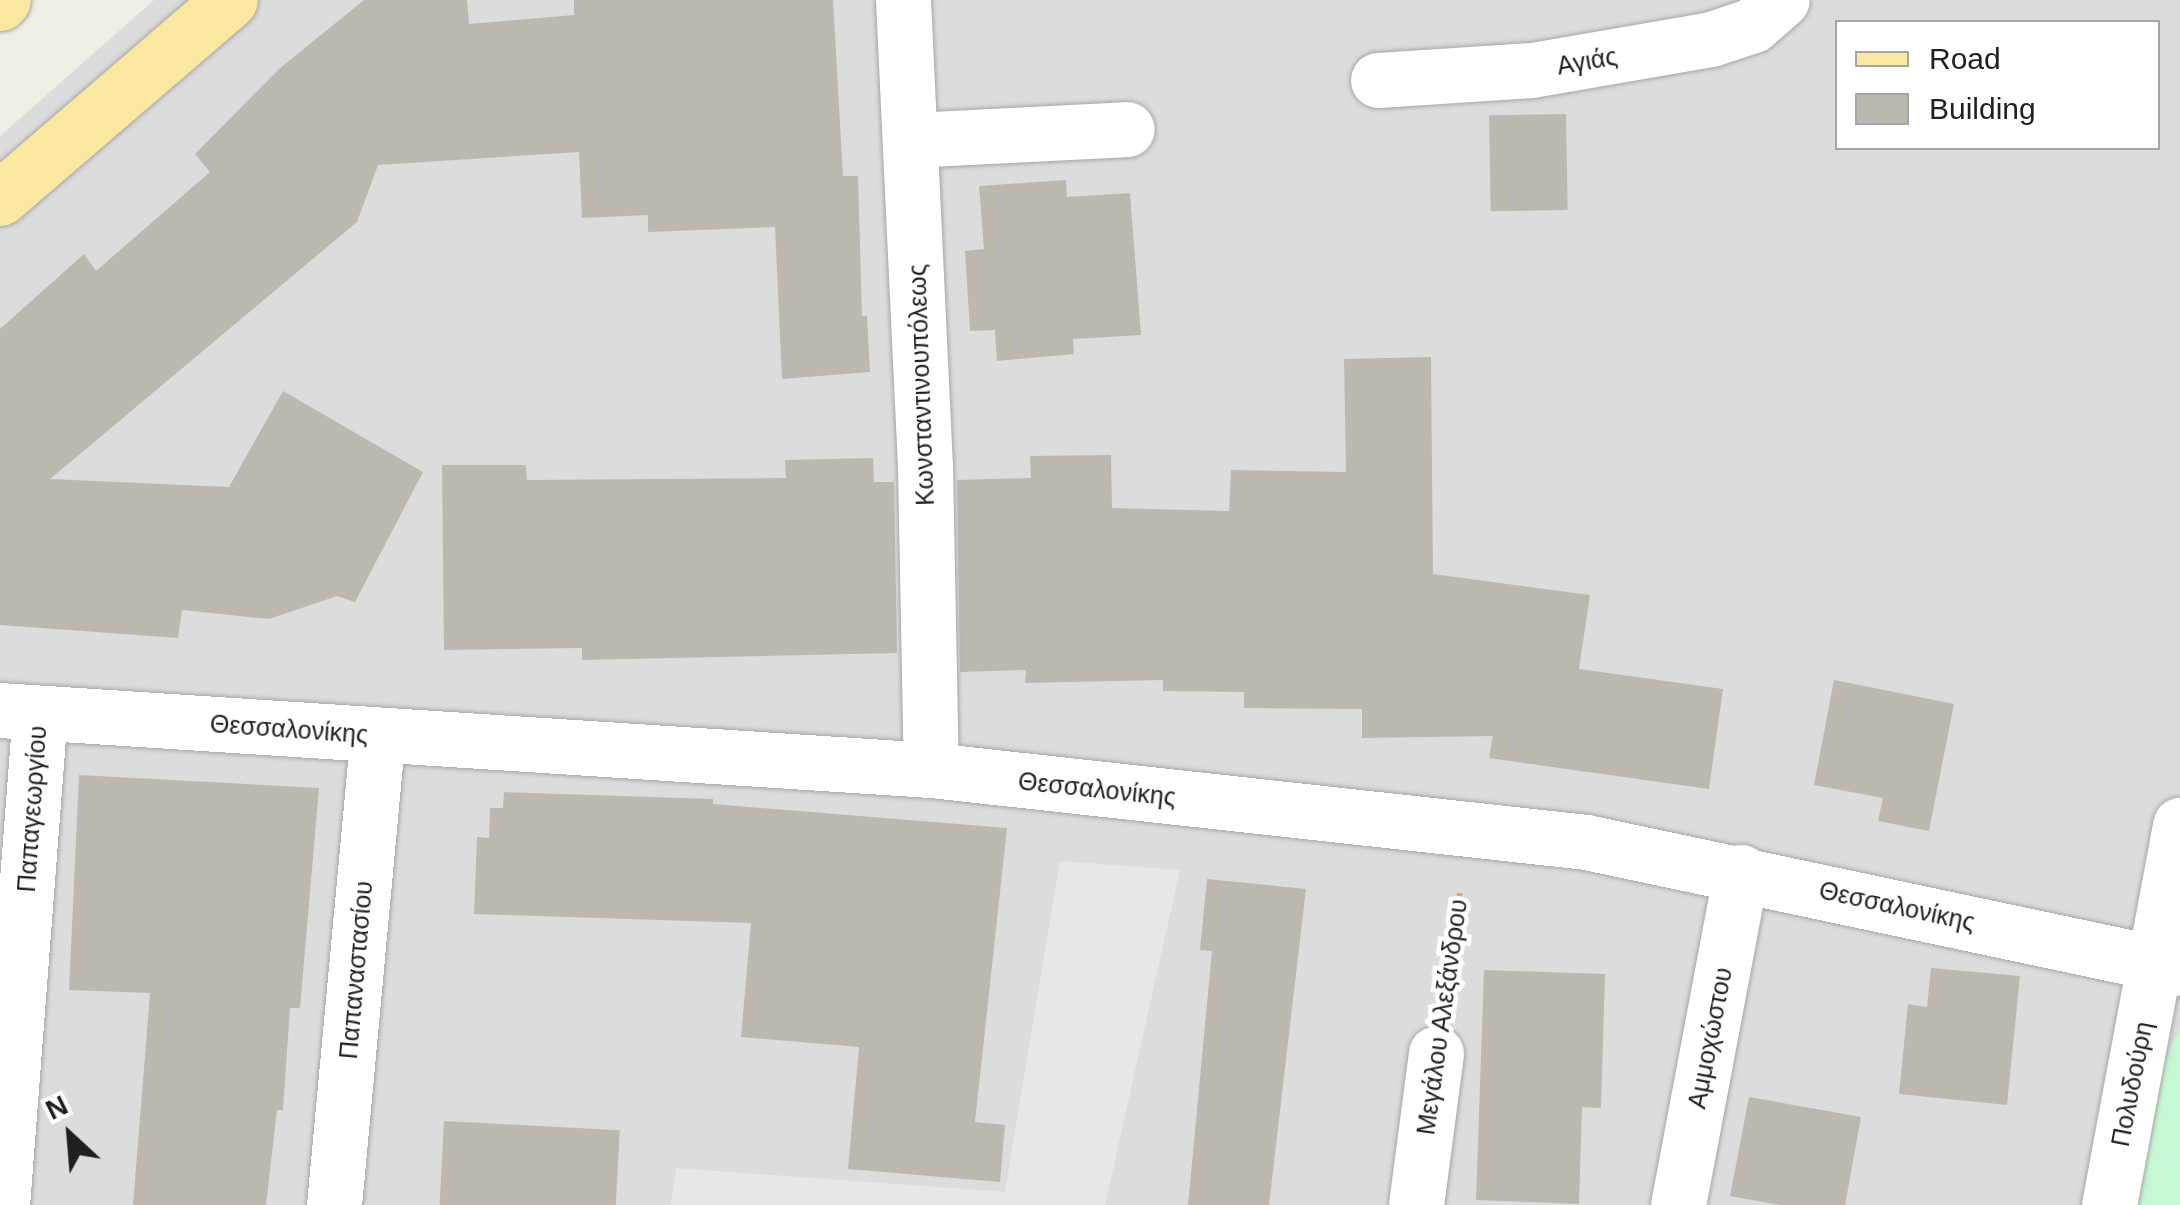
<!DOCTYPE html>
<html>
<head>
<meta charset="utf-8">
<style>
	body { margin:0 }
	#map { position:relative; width:2180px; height:1205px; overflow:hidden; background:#f0efe6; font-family:Arial,sans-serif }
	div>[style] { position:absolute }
	.residential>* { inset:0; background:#dddcdc }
	.park>* { inset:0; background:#c4f9d3 }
	.parking>* { inset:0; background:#e7e7e7 }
	.building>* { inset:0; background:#bcb8af; transform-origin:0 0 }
	.path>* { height:6px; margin-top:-3px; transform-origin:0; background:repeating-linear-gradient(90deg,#f79a6f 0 5px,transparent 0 10px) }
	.roads { filter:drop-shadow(0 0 2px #a6a6a6) drop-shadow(0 0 2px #a6a6a6) }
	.minor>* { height:55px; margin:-27.5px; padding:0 27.5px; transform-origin:27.5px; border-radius:27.5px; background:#fff }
	.major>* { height:55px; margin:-27.5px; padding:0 27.5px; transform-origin:27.5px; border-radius:27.5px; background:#fae7a0 }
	span { translate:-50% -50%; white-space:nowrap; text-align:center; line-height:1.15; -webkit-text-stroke:9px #fff; paint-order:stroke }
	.street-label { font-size:25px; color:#1f1f1f }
	.legend { position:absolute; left:1835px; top:20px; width:325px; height:130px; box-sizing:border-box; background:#fff; border:2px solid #a5a5a5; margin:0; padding:12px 18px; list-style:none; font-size:30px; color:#1f1f1f }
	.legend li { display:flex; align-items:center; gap:20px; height:50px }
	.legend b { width:50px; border:2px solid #a5a5a5 }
	.north { position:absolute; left:20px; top:1085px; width:100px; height:100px; -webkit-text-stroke:8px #fff; paint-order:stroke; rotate:334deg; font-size:28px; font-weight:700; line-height:40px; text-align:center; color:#1f1f1f }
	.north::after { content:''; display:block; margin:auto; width:35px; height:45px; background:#1f1f1f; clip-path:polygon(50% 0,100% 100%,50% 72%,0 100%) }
</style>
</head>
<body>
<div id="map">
	<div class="residential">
		<i style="clip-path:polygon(evenodd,154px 0,2180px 0,2180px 1205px,0 1205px,0 136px,154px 0,1838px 22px,2158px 22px,2158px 148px,1838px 148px,1838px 22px)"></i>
	</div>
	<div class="park">
		<i style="clip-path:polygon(2180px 1028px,2180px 1205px,2136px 1205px,2164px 1062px)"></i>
	</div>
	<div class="parking">
		<i style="clip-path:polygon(1060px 861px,1180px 870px,1105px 1205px,671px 1205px,676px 1168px,1005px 1192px)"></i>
	</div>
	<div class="building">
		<i style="clip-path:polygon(364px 0,467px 0,469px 24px,574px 15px,574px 0,833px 0,843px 176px,858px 176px,862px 316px,867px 316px,870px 372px,782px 379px,775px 227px,648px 232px,648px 215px,582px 218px,579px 152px,378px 165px,357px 222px,50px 479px,229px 487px,283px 391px,423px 472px,355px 602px,337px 596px,269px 619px,182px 610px,178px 638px,0 625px,0 329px,84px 254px,96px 271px,210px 172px,195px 154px,279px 69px)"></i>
		<i style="left:1566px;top:114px;width:96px;height:77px;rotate:89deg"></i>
		<i style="clip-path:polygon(1066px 180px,1067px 197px,1130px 193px,1141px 335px,1073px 339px,1074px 354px,997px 361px,995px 330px,970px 331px,965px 251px,984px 249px,979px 186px)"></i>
		<i style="clip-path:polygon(1431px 357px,1433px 574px,1590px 595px,1579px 669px,1723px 689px,1709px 789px,1489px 758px,1493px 736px,1362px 738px,1362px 709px,1244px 708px,1244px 692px,1163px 691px,1163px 680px,1025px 683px,1026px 670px,960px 672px,957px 480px,1031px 478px,1030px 456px,1111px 455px,1112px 508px,1229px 511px,1231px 470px,1346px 472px,1344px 359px)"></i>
		<i style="clip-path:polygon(873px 458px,874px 482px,894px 482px,897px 653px,582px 660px,582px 648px,444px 650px,442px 465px,526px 465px,527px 480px,786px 478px,785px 460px)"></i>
		<i style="clip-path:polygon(1834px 680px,1954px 704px,1929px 831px,1878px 821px,1883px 798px,1814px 785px)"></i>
		<i style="clip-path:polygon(79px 775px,319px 788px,300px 1008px,290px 1008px,283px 1110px,277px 1110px,266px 1205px,133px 1205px,150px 993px,69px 990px)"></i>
		<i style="clip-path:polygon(504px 792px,713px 799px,713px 804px,1007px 828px,975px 1122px,1005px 1125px,1000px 1182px,848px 1169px,859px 1047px,741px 1037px,751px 923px,474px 914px,477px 837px,489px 838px,490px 808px,503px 808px)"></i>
		<i style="clip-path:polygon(1207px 879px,1306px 889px,1269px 1205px,1188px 1205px,1212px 951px,1200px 950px)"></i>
		<i style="clip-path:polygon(1931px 968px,2020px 976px,2007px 1105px,1899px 1094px,1908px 1004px,1927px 1007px)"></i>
		<i style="clip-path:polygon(1484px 970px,1605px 974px,1601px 1108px,1582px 1107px,1579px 1204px,1476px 1200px)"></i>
		<i style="clip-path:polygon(1749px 1097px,1861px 1117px,1845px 1205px,1780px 1205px,1730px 1196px)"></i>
		<i style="left:444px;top:1121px;width:176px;height:84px;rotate:3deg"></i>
	</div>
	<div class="path">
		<i style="left:1444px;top:997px;width:107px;rotate:-81.4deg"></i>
	</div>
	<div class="roads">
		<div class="minor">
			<i style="left:903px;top:0;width:467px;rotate:87.3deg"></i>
			<i style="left:925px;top:466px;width:304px;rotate:88.9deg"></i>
			<i style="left:1378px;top:80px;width:154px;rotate:-3.7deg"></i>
			<i style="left:1532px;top:70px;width:182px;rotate:-9.8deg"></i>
			<i style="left:1711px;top:39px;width:44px;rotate:-18.4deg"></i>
			<i style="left:1753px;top:25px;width:38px;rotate:-41deg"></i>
			<i style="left:911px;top:140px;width:216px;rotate:-2.9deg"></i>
			<i style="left:0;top:710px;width:933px;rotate:3.69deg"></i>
			<i style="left:931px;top:770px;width:659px;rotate:6.27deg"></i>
			<i style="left:1586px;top:842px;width:607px;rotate:11.98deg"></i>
			<i style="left:2px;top:1205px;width:493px;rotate:-85.6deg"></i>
			<i style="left:334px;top:1205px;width:472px;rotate:-84.7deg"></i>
			<i style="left:1416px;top:1205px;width:153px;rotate:-82.5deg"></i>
			<i style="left:1678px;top:1205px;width:339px;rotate:-79.3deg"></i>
			<i style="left:2109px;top:1205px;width:387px;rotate:-79.4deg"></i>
		</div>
		<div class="major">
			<i style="left:0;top:3px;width:4px;rotate:-45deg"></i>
			<i style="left:0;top:198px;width:303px;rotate:-40.7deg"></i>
		</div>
	</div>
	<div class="street-label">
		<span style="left:1587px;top:61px;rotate:-10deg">Αγιάς</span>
		<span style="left:921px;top:385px;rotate:-92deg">Κωνσταντινουπόλεως</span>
		<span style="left:289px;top:729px;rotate:4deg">Θεσσαλονίκης</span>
		<span style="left:1097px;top:789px;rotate:6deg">Θεσσαλονίκης</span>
		<span style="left:32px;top:809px;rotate:-86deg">Παπαγεωργίου</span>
		<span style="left:1897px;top:906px;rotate:12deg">Θεσσαλονίκης</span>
		<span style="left:356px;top:970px;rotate:-85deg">Παπαναστασίου</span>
		<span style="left:1442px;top:1017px;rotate:-82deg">Μεγάλου Αλεξάνδρου</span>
		<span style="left:1710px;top:1038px;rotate:-79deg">Αμμοχώστου</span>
		<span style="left:2132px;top:1084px;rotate:-79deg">Πολυδούρη</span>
	</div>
	<ul class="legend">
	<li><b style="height:12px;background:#fae7a0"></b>Road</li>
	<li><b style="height:28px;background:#bcb8af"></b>Building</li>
	</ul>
	<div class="north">N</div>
</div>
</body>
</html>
